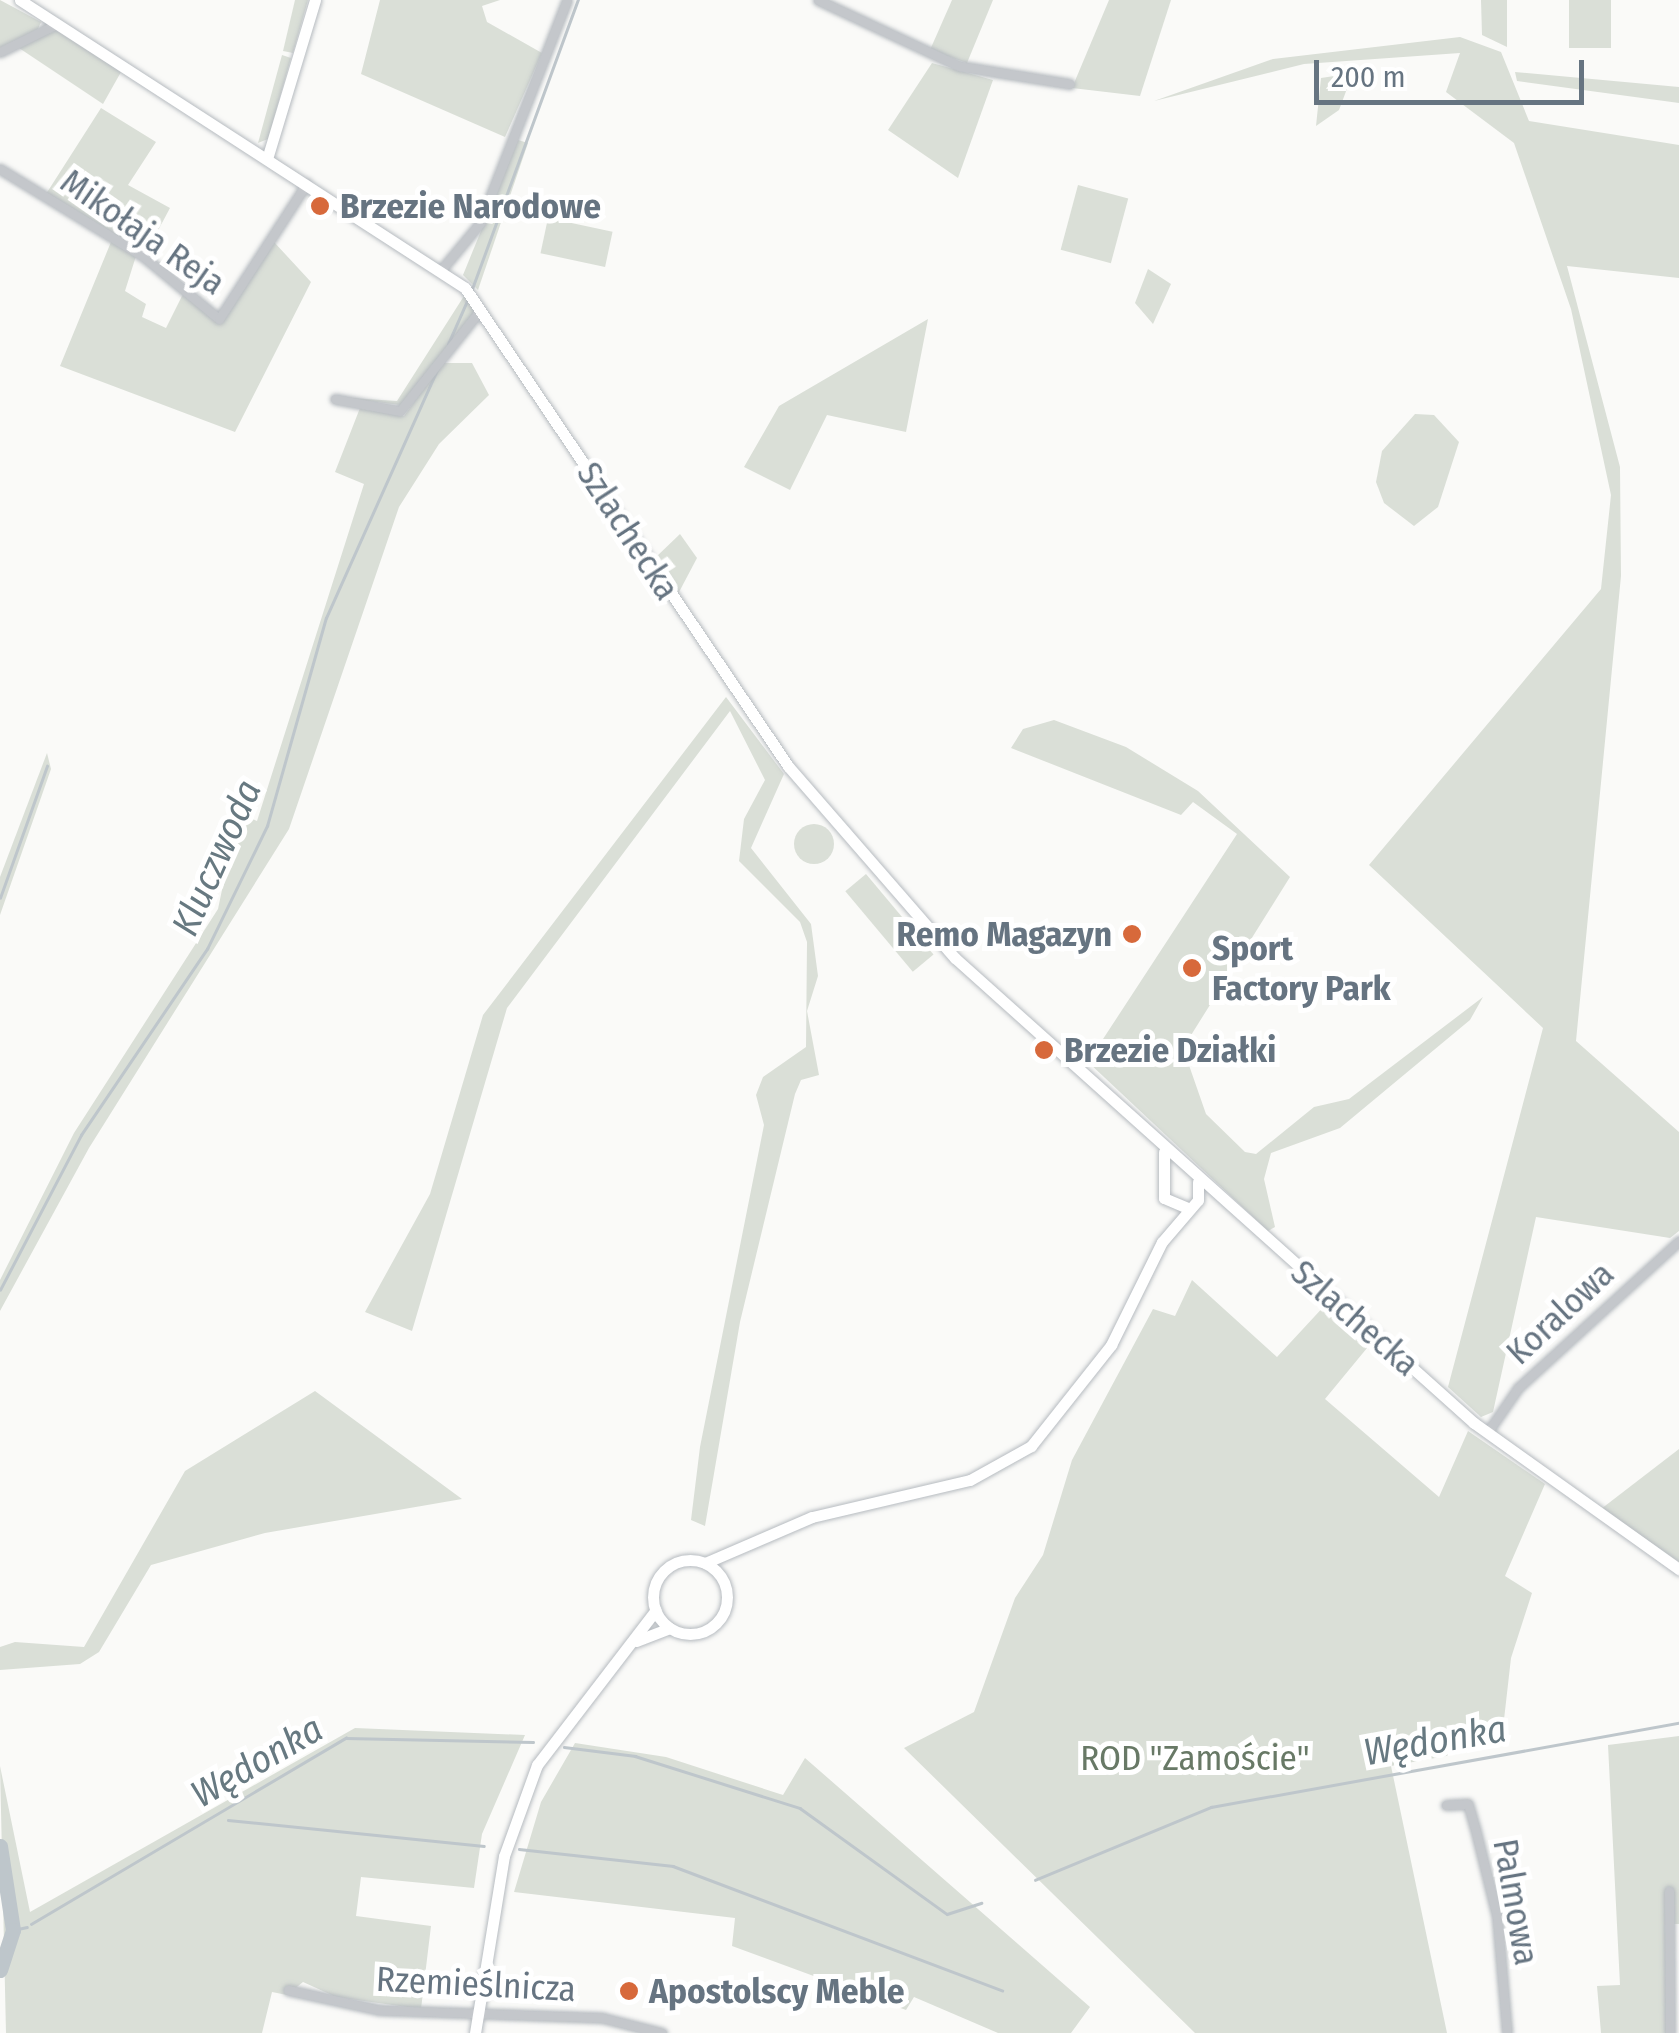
<!DOCTYPE html>
<html>
<head>
<meta charset="utf-8">
<style>
	body { margin:0 }
	#map { position:relative; width:1679px; height:2033px; overflow:hidden; background:#fafaf8; font-family:"Fira Sans Condensed",sans-serif }
	div>[style] { position:absolute }
	.green>* { inset:0; background:#dadfd7; transform-origin:0 0 }
	.round { border-radius:50% }
	.stream>* { height:2.5px; margin:-1.25px; padding:0 1.25px; transform-origin:1.25px; border-radius:1.25px; background:#bec6cb }
	.river>* { height:15px; margin:-7.5px; padding:0 7.5px; transform-origin:7.5px; border-radius:7.5px; background:#bec6cb }
	.roads { filter:drop-shadow(0 0 2px #b6bbc0) drop-shadow(0 0 2px #b6bbc0) }
	.street>* { height:9px; margin:-4.5px; padding:0 4.5px; transform-origin:4.5px; border-radius:4.5px; background:#c4c7cb }
	.secondary>* { height:11px; margin:-5.5px; padding:0 5.5px; transform-origin:5.5px; border-radius:5.5px; background:#fff }
	.secondary>.ring { margin:-5.5px; padding:0; box-sizing:content-box; background:none; border:11px solid #fff; border-radius:50% }
	.dots>* { width:28px; height:28px; translate:-50% -50%; box-sizing:border-box; border:5px solid #fff; border-radius:50% }
	span { translate:-50% -50%; white-space:nowrap; text-align:center; line-height:1.15; -webkit-text-stroke:10px #fff; paint-order:stroke }
	.poi-label { font-size:35px; color:#667481; font-weight:700 }
	.left { translate:0 -50%; text-align:left }
	.right { translate:-100% -50%; text-align:right }
	.street-label { font-size:35px; color:#667481 }
	.park-label { font-size:35px; color:#687966 }
	.water-label { font-size:38px; color:#677981; font-style:italic }
	.scale { position:absolute; left:1314px; top:60px; width:270px; height:45px; box-sizing:border-box; border:5px solid #667481; border-top:0; padding-left:12px; font-size:30px; line-height:35px; white-space:nowrap; color:#667481; -webkit-text-stroke:8px #fff; paint-order:stroke }
</style>
</head>
<body>
<div id="map">
	<div class="green">
		<i style="clip-path:polygon(0 0,41px 22px,38px 29px,0 48px)"></i>
		<i style="clip-path:polygon(295px 0,308px 0,293px 53px,283px 51px)"></i>
		<i style="clip-path:polygon(380px 0,500px 0,482px 6px,487px 22px,542px 53px,505px 137px,361px 74px)"></i>
		<i style="clip-path:polygon(952px 0,993px 0,967px 63px,930px 50px)"></i>
		<i style="clip-path:polygon(1109px 0,1171px 0,1140px 96px,1072px 88px)"></i>
		<i style="clip-path:polygon(1481px 0,1507px 0,1507px 47px,1482px 35px)"></i>
		<i style="left:1569px;top:0;width:42px;height:48px"></i>
		<i style="clip-path:polygon(54px 29px,121px 72px,103px 104px,19px 48px)"></i>
		<i style="clip-path:polygon(1460px 37px,1501px 52px,1529px 121px,1679px 145px,1679px 278px,1567px 266px,1620px 467px,1621px 576px,1576px 1041px,1679px 1132px,1679px 1231px,1670px 1238px,1536px 1217px,1493px 1412px,1481px 1417px,1448px 1387px,1543px 1028px,1369px 865px,1601px 589px,1611px 495px,1571px 309px,1514px 143px,1446px 92px,1460px 53px,1304px 64px,1154px 101px,1273px 59px)"></i>
		<i style="clip-path:polygon(282px 55px,291px 58px,268px 139px,258px 143px)"></i>
		<i style="clip-path:polygon(932px 63px,993px 80px,958px 178px,888px 130px)"></i>
		<i style="clip-path:polygon(1515px 72px,1679px 87px,1679px 103px,1517px 81px)"></i>
		<i style="clip-path:polygon(1321px 78px,1341px 75px,1348px 86px,1339px 110px,1316px 126px)"></i>
		<i style="clip-path:polygon(101px 108px,156px 142px,128px 185px,170px 208px,146px 253px,46px 194px)"></i>
		<i style="clip-path:polygon(518px 140px,528px 143px,478px 290px,463px 275px)"></i>
		<i style="left:1078px;top:185px;width:52px;height:67px;rotate:15deg"></i>
		<i style="left:548px;top:218px;width:66px;height:36px;rotate:12deg"></i>
		<i style="clip-path:polygon(111px 242px,136px 256px,125px 291px,146px 304px,142px 317px,166px 328px,183px 294px,218px 321px,274px 242px,311px 282px,235px 432px,60px 366px)"></i>
		<i style="clip-path:polygon(1148px 269px,1171px 284px,1153px 324px,1135px 303px)"></i>
		<i style="clip-path:polygon(464px 296px,475px 311px,401px 405px,335px 397px,397px 401px)"></i>
		<i style="clip-path:polygon(928px 319px,906px 432px,827px 415px,790px 490px,744px 467px,779px 406px)"></i>
		<i style="clip-path:polygon(453px 348px,445px 363px,472px 363px,489px 395px,439px 444px,399px 507px,289px 829px,89px 1148px,0 1311px,0 1280px,74px 1133px,218px 909px,238px 813px,257px 821px,364px 484px,335px 472px,360px 408px,404px 416px)"></i>
		<i style="clip-path:polygon(1415px 414px,1434px 415px,1459px 442px,1438px 507px,1414px 526px,1384px 503px,1376px 482px,1382px 451px)"></i>
		<i style="clip-path:polygon(680px 534px,697px 558px,678px 594px,655px 558px)"></i>
		<i style="clip-path:polygon(726px 697px,784px 774px,751px 848px,811px 924px,818px 976px,807px 1011px,819px 1075px,801px 1080px,795px 1094px,740px 1322px,705px 1526px,691px 1520px,700px 1447px,764px 1125px,756px 1095px,763px 1077px,806px 1047px,807px 942px,800px 922px,739px 861px,744px 819px,765px 780px,730px 711px,507px 1008px,412px 1331px,365px 1312px,430px 1194px,483px 1015px)"></i>
		<i style="clip-path:polygon(1054px 720px,1126px 747px,1198px 791px,1290px 877px,1183px 1048px,1206px 1114px,1245px 1152px,1256px 1154px,1314px 1107px,1349px 1099px,1483px 997px,1470px 1020px,1340px 1128px,1271px 1153px,1264px 1179px,1275px 1227px,1268px 1231px,1088px 1062px,1237px 834px,1193px 802px,1181px 815px,1011px 748px,1023px 729px)"></i>
		<i style="clip-path:polygon(47px 753px,51px 769px,0 915px,0 877px)"></i>
		<i class="round" style="left:794px;top:824px;width:40px;height:40px"></i>
		<i style="left:866px;top:874px;width:105px;height:27px;rotate:50deg"></i>
		<i style="clip-path:polygon(1192px 1280px,1277px 1357px,1327px 1303px,1372px 1342px,1325px 1399px,1439px 1497px,1468px 1431px,1545px 1484px,1505px 1576px,1532px 1593px,1511px 1658px,1501px 1746px,1391px 1766px,1447px 2033px,1195px 2033px,904px 1748px,974px 1712px,1015px 1598px,1043px 1555px,1072px 1460px,1153px 1309px,1175px 1316px)"></i>
		<i style="clip-path:polygon(315px 1391px,462px 1499px,265px 1533px,151px 1565px,99px 1652px,80px 1664px,0 1670px,0 1647px,15px 1642px,84px 1647px,185px 1471px)"></i>
		<i style="clip-path:polygon(1679px 1449px,1679px 1562px,1601px 1509px)"></i>
		<i style="clip-path:polygon(355px 1728px,525px 1735px,482px 1834px,474px 1888px,361px 1877px,356px 1916px,431px 1926px,421px 2009px,336px 1997px,303px 1982px,287px 1995px,272px 1992px,262px 2033px,6px 2033px,0 1766px,30px 1912px)"></i>
		<i style="clip-path:polygon(1679px 1736px,1679px 1924px,1666px 1924px,1667px 2033px,1601px 2033px,1597px 1986px,1620px 1985px,1608px 1745px)"></i>
		<i style="clip-path:polygon(575px 1743px,666px 1757px,783px 1795px,805px 1758px,1090px 2007px,1071px 2033px,998px 2033px,914px 1997px,906px 2010px,732px 1946px,735px 1918px,514px 1892px,541px 1802px)"></i>
	</div>
	<div class="stream">
		<i style="left:472px;top:289px;width:308px;rotate:-69.9deg"></i>
		<i style="left:448px;top:344px;width:47px;rotate:-66.2deg"></i>
		<i style="left:0;top:898px;width:140px;rotate:-70.4deg"></i>
		<i style="left:0;top:1290px;width:175px;rotate:-62.4deg"></i>
		<i style="left:81px;top:1135px;width:225px;rotate:-55.9deg"></i>
		<i style="left:207px;top:949px;width:137px;rotate:-64deg"></i>
		<i style="left:267px;top:826px;width:216px;rotate:-74.2deg"></i>
		<i style="left:326px;top:618px;width:272px;rotate:-65.9deg"></i>
		<i style="left:564px;top:1747px;width:72px;rotate:7.2deg"></i>
		<i style="left:635px;top:1756px;width:173px;rotate:17.5deg"></i>
		<i style="left:800px;top:1808px;width:181px;rotate:35.8deg"></i>
		<i style="left:947px;top:1914px;width:36px;rotate:-18deg"></i>
		<i style="left:228px;top:1820px;width:257px;rotate:5.8deg"></i>
		<i style="left:519px;top:1849px;width:155px;rotate:6.3deg"></i>
		<i style="left:673px;top:1866px;width:352px;rotate:20.7deg"></i>
		<i style="left:1035px;top:1880px;width:191px;rotate:-22.5deg"></i>
		<i style="left:1211px;top:1807px;width:475px;rotate:-10.2deg"></i>
		<i style="left:31px;top:1924px;width:366px;rotate:-30.6deg"></i>
		<i style="left:346px;top:1738px;width:187px;rotate:1.2deg"></i>
		<i style="left:13px;top:1930px;width:14px;rotate:-12deg"></i>
	</div>
	<div class="river">
		<i style="left:0;top:1846px;width:85px;rotate:81.2deg"></i>
		<i style="left:13px;top:1930px;width:42px;rotate:108deg"></i>
	</div>
	<div class="roads">
		<div class="street">
			<i style="left:818px;top:0;width:156px;rotate:25.1deg"></i>
			<i style="left:959px;top:66px;width:112px;rotate:9.2deg"></i>
			<i style="left:0;top:52px;width:64px;rotate:-26.2deg"></i>
			<i style="left:0;top:169px;width:169px;rotate:31.4deg"></i>
			<i style="left:144px;top:257px;width:97px;rotate:39.6deg"></i>
			<i style="left:219px;top:319px;width:162px;rotate:-57.1deg"></i>
			<i style="left:442px;top:269px;width:60px;rotate:-50.4deg"></i>
			<i style="left:480px;top:223px;width:239px;rotate:-68.7deg"></i>
			<i style="left:335px;top:399px;width:66px;rotate:10.5deg"></i>
			<i style="left:400px;top:411px;width:130px;rotate:-51.5deg"></i>
			<i style="left:1487px;top:1433px;width:55px;rotate:-55.4deg"></i>
			<i style="left:1518px;top:1388px;width:218px;rotate:-42.4deg"></i>
			<i style="left:1446px;top:1805px;width:22px;rotate:-3deg"></i>
			<i style="left:1468px;top:1804px;width:25px;rotate:74deg"></i>
			<i style="left:1475px;top:1828px;width:91px;rotate:76deg"></i>
			<i style="left:1497px;top:1916px;width:117px;rotate:85.1deg"></i>
			<i style="left:1669px;top:1891px;width:142px;rotate:89.6deg"></i>
			<i style="left:288px;top:1990px;width:93px;rotate:12.4deg"></i>
			<i style="left:379px;top:2010px;width:224px;rotate:2deg"></i>
			<i style="left:603px;top:2018px;width:61px;rotate:14.3deg"></i>
		</div>
		<div class="secondary">
			<i style="left:20px;top:0;width:530px;rotate:32.91deg"></i>
			<i style="left:465px;top:288px;width:577px;rotate:55.95deg"></i>
			<i style="left:788px;top:766px;width:254px;rotate:49deg"></i>
			<i style="left:955px;top:958px;width:697px;rotate:41.86deg"></i>
			<i style="left:1474px;top:1423px;width:252px;rotate:35.5deg"></i>
			<i style="left:267px;top:159px;width:166px;rotate:-73.2deg"></i>
			<i style="left:1164px;top:1152px;width:46px;rotate:90deg"></i>
			<i style="left:1164px;top:1198px;width:26px;rotate:23deg"></i>
			<i class="ring" style="left:653px;top:1560px;width:63px;height:63px"></i>
			<i style="left:705px;top:1563px;width:116px;rotate:-23.3deg"></i>
			<i style="left:812px;top:1517px;width:162px;rotate:-13.2deg"></i>
			<i style="left:970px;top:1480px;width:70px;rotate:-29.1deg"></i>
			<i style="left:1031px;top:1446px;width:129px;rotate:-51.6deg"></i>
			<i style="left:1111px;top:1345px;width:115px;rotate:-63.7deg"></i>
			<i style="left:1162px;top:1242px;width:55px;rotate:-49.4deg"></i>
			<i style="left:1198px;top:1200px;width:18px;rotate:-90deg"></i>
			<i style="left:636px;top:1641px;width:36px;rotate:-21deg"></i>
			<i style="left:475px;top:2033px;width:179px;rotate:-80.7deg"></i>
			<i style="left:504px;top:1856px;width:97px;rotate:-70.1deg"></i>
			<i style="left:537px;top:1765px;width:195px;rotate:-52.5deg"></i>
		</div>
	</div>
	<div class="dots">
		<i style="left:320px;top:206px;background:#d7693b"></i>
		<i style="left:1132px;top:934px;background:#d7693b"></i>
		<i style="left:1192px;top:968px;background:#d7693b"></i>
		<i style="left:1044px;top:1050px;background:#d7693b"></i>
		<i style="left:629px;top:1991px;background:#d7693b"></i>
	</div>
	<div class="poi-label">
		<span class="left" style="left:340px;top:206px">Brzezie Narodowe</span>
		<span class="right" style="left:1112px;top:934px">Remo Magazyn</span>
		<span class="left" style="left:1212px;top:968px">Sport<br>Factory Park</span>
		<span class="left" style="left:1064px;top:1050px">Brzezie Działki</span>
		<span class="left" style="left:649px;top:1991px">Apostolscy Meble</span>
	</div>
	<div class="street-label">
		<span style="left:143px;top:232px;rotate:35deg">Mikołaja Reja</span>
		<span style="left:628px;top:531px;rotate:57deg">Szlachecka</span>
		<span style="left:1560px;top:1313px;rotate:-43deg">Koralowa</span>
		<span style="left:1355px;top:1318px;rotate:41deg">Szlachecka</span>
		<span style="left:1516px;top:1902px;rotate:80deg">Palmowa</span>
		<span style="left:476px;top:1984px;rotate:3deg">Rzemieślnicza</span>
	</div>
	<div class="park-label">
		<span style="left:1195px;top:1758px">ROD "Zamoście"</span>
	</div>
	<div class="water-label">
		<span style="left:217px;top:858px;rotate:-66deg">Kluczwoda</span>
		<span style="left:1435px;top:1741px;rotate:-10deg">Wędonka</span>
		<span style="left:257px;top:1762px;rotate:-30deg">Wędonka</span>
	</div>
	<div class="scale">200 m</div>
</div>
</body>
</html>
